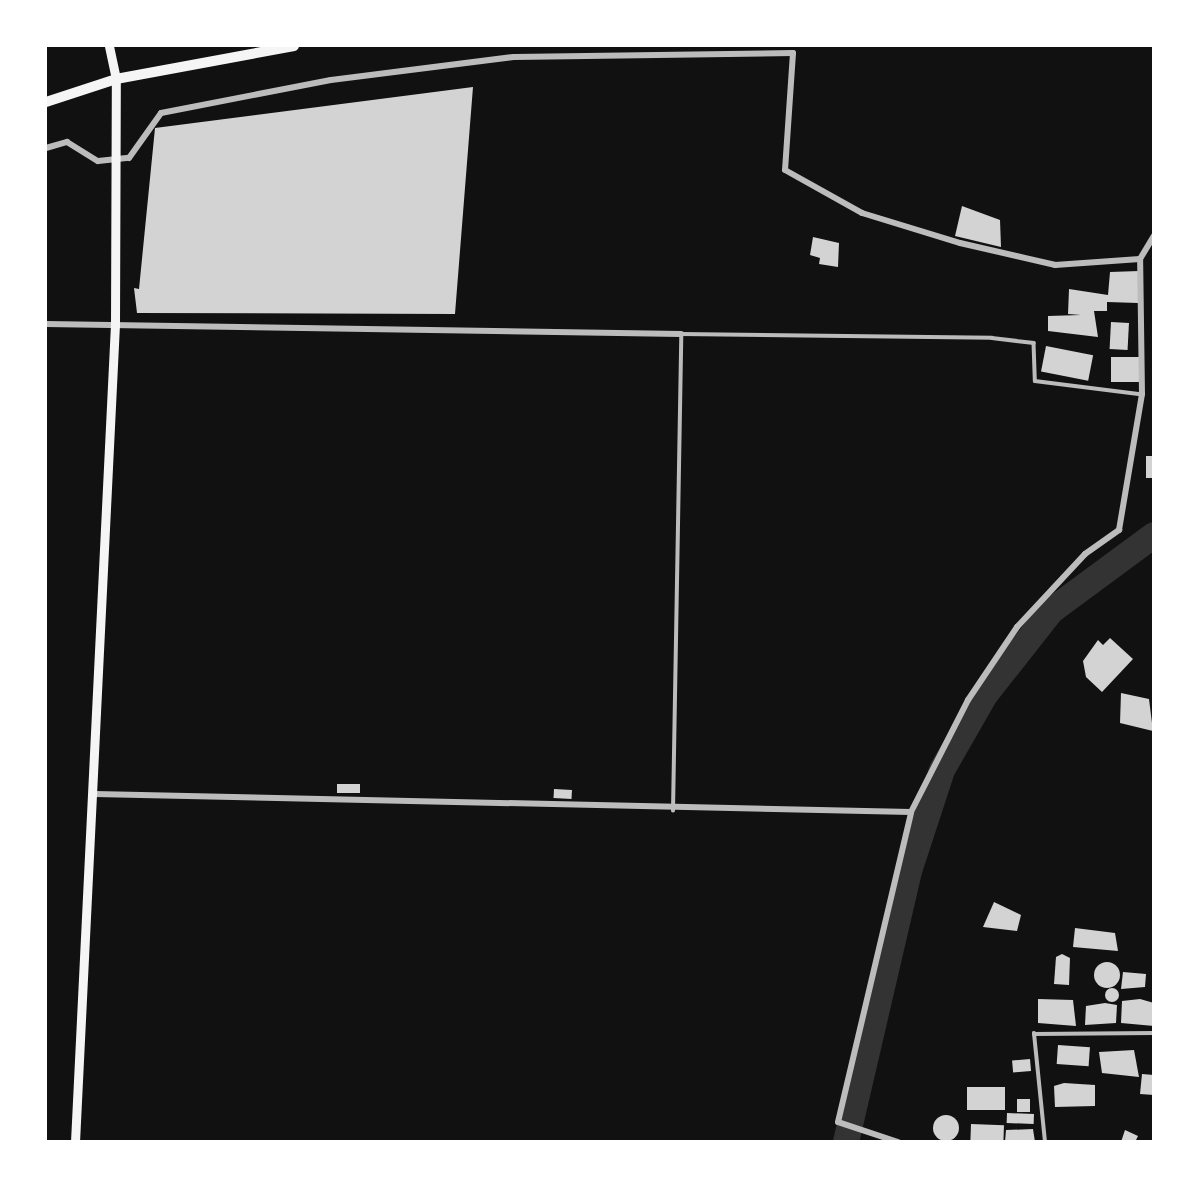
<!DOCTYPE html>
<html>
<head>
<meta charset="utf-8">
<style>
	body { margin:0 }
	#map { position:relative; width:1199px; height:1187px; overflow:hidden; background:#111; font-family:Jost,sans-serif }
	div>[style] { position:absolute }
	.river>* { height:26px; margin:-13px; padding:0 13px; transform-origin:13px; border-radius:13px; background:#333 }
	.building>* { inset:0; background:#d3d3d3; transform-origin:0 0 }
	.round { border-radius:50% }
	.service>* { height:3.5px; margin:-1.75px; padding:0 1.75px; transform-origin:1.75px; border-radius:1.75px; background:#bcbcbc }
	.minor>* { height:6px; margin:-3px; padding:0 3px; transform-origin:3px; border-radius:3px; background:#bcbcbc }
	.secondary>* { height:9px; margin:-4.5px; padding:0 4.5px; transform-origin:4.5px; border-radius:4.5px; background:#f5f5f5 }
	.trunk>* { height:10px; margin:-5px; padding:0 5px; transform-origin:5px; border-radius:5px; background:#f5f5f5 }
	span { translate:-50% -50%; white-space:nowrap; text-align:center; line-height:1.15; -webkit-text-stroke:5px #fff; paint-order:stroke }
	.frame { position:absolute; inset:0; border:47px solid #fff; pointer-events:none }
</style>
</head>
<body>
<div id="map">
	<div class="river">
		<i style="left:846px;top:1142px;width:281px;rotate:-76.9deg"></i>
		<i style="left:910px;top:868px;width:103px;rotate:-71.9deg"></i>
		<i style="left:942px;top:770px;width:86px;rotate:-60.2deg"></i>
		<i style="left:985px;top:695px;width:107px;rotate:-51.8deg"></i>
		<i style="left:1051px;top:611px;width:128px;rotate:-36.4deg"></i>
	</div>
	<div class="building">
		<i style="clip-path:polygon(473px 87px,455px 314px,137px 313px,134px 288px,139px 289px,155px 128px)"></i>
		<i style="clip-path:polygon(962px 206px,1000px 220px,1001px 247px,955px 236px)"></i>
		<i style="clip-path:polygon(813px 237px,839px 243px,838px 267px,819px 264px,820px 258px,810px 255px)"></i>
		<i style="clip-path:polygon(1139px 271px,1138px 303px,1107px 302px,1107px 311px,1094px 311px,1098px 337px,1048px 331px,1048px 316px,1081px 315px,1068px 314px,1069px 289px,1108px 295px,1110px 272px)"></i>
		<i style="left:1111px;top:322px;width:18px;height:27px;rotate:3deg"></i>
		<i style="left:1046px;top:346px;width:48px;height:26px;rotate:11deg"></i>
		<i style="left:1111px;top:357px;width:30px;height:25px"></i>
		<i style="left:1146px;top:456px;width:8px;height:22px"></i>
		<i style="clip-path:polygon(1110px 638px,1133px 659px,1102px 692px,1086px 677px,1083px 661px,1098px 640px,1103px 645px)"></i>
		<i style="clip-path:polygon(1121px 693px,1149px 699px,1153px 731px,1120px 723px)"></i>
		<i style="left:337px;top:784px;width:23px;height:9px"></i>
		<i style="left:554px;top:789px;width:18px;height:9px;rotate:3deg"></i>
		<i style="clip-path:polygon(994px 902px,1021px 915px,1017px 931px,983px 927px)"></i>
		<i style="clip-path:polygon(1075px 928px,1115px 933px,1118px 951px,1073px 947px)"></i>
		<i style="clip-path:polygon(1062px 954px,1070px 958px,1069px 985px,1054px 984px,1056px 957px)"></i>
		<i class="round" style="left:1094px;top:962px;width:26px;height:26px"></i>
		<i style="clip-path:polygon(1123px 972px,1146px 974px,1145px 987px,1121px 989px)"></i>
		<i class="round" style="left:1105px;top:988px;width:14px;height:14px"></i>
		<i style="clip-path:polygon(1038px 999px,1073px 1000px,1076px 1026px,1038px 1023px)"></i>
		<i style="clip-path:polygon(1140px 999px,1154px 1003px,1154px 1026px,1121px 1023px,1122px 1001px)"></i>
		<i style="clip-path:polygon(1105px 1003px,1117px 1005px,1116px 1023px,1085px 1025px,1086px 1006px)"></i>
		<i style="left:1058px;top:1045px;width:32px;height:19px;rotate:4deg"></i>
		<i style="clip-path:polygon(1134px 1050px,1139px 1077px,1102px 1073px,1099px 1052px)"></i>
		<i style="left:1030px;top:1059px;width:12px;height:18px;rotate:85deg"></i>
		<i style="clip-path:polygon(1142px 1074px,1154px 1075px,1154px 1095px,1140px 1094px)"></i>
		<i style="clip-path:polygon(1064px 1083px,1095px 1085px,1095px 1106px,1055px 1107px,1054px 1086px)"></i>
		<i style="left:1005px;top:1087px;width:23px;height:38px;rotate:90deg"></i>
		<i style="left:1017px;top:1099px;width:13px;height:13px"></i>
		<i style="left:1007px;top:1113px;width:27px;height:10px;rotate:2deg"></i>
		<i class="round" style="left:933px;top:1115px;width:26px;height:26px"></i>
		<i style="left:971px;top:1124px;width:33px;height:18px;rotate:2deg"></i>
		<i style="clip-path:polygon(1033px 1129px,1035px 1142px,1005px 1142px,1006px 1130px)"></i>
		<i style="clip-path:polygon(1125px 1130px,1138px 1136px,1135px 1142px,1121px 1142px)"></i>
	</div>
	<div class="service">
		<i style="left:673px;top:811px;width:477px;rotate:-89deg"></i>
		<i style="left:681px;top:334px;width:311px;rotate:0.7deg"></i>
		<i style="left:992px;top:338px;width:42px;rotate:6.8deg"></i>
		<i style="left:1034px;top:343px;width:38px;rotate:88deg"></i>
		<i style="left:1035px;top:381px;width:106px;rotate:7.1deg"></i>
		<i style="left:1045px;top:1142px;width:109px;rotate:-95.8deg"></i>
		<i style="left:1034px;top:1034px;width:120px;rotate:-0.5deg"></i>
	</div>
	<div class="minor">
		<i style="left:46px;top:148px;width:22px;rotate:-16deg"></i>
		<i style="left:67px;top:142px;width:36px;rotate:32deg"></i>
		<i style="left:98px;top:161px;width:31px;rotate:-6deg"></i>
		<i style="left:129px;top:158px;width:55px;rotate:-54.6deg"></i>
		<i style="left:161px;top:113px;width:173px;rotate:-11deg"></i>
		<i style="left:331px;top:80px;width:184px;rotate:-7.2deg"></i>
		<i style="left:514px;top:57px;width:279px;rotate:-0.8deg"></i>
		<i style="left:793px;top:53px;width:117px;rotate:93.9deg"></i>
		<i style="left:785px;top:170px;width:88px;rotate:29.2deg"></i>
		<i style="left:862px;top:213px;width:102px;rotate:17deg"></i>
		<i style="left:960px;top:243px;width:98px;rotate:13deg"></i>
		<i style="left:1055px;top:265px;width:85px;rotate:-4deg"></i>
		<i style="left:46px;top:324px;width:635px;rotate:0.9deg"></i>
		<i style="left:95px;top:794px;width:816px;rotate:1.26deg"></i>
		<i style="left:898px;top:1142px;width:63px;rotate:-161.6deg"></i>
		<i style="left:838px;top:1122px;width:318px;rotate:-76.7deg"></i>
		<i style="left:911px;top:812px;width:126px;rotate:-63deg"></i>
		<i style="left:968px;top:700px;width:88px;rotate:-56.1deg"></i>
		<i style="left:1017px;top:627px;width:100px;rotate:-47deg"></i>
		<i style="left:1085px;top:554px;width:42px;rotate:-35.2deg"></i>
		<i style="left:1119px;top:530px;width:138px;rotate:-80.4deg"></i>
		<i style="left:1142px;top:394px;width:135px;rotate:-90.8deg"></i>
		<i style="left:1140px;top:259px;width:27px;rotate:-59deg"></i>
	</div>
	<div class="secondary">
		<i style="left:75px;top:1142px;width:818px;rotate:-87.2deg"></i>
		<i style="left:115px;top:325px;width:246px;rotate:-89.8deg"></i>
		<i style="left:116px;top:79px;width:34px;rotate:-102deg"></i>
	</div>
	<div class="trunk">
		<i style="left:46px;top:102px;width:74px;rotate:-18.2deg"></i>
		<i style="left:116px;top:79px;width:181px;rotate:-10.5deg"></i>
	</div>
	<div class="frame"></div>
</div>
</body>
</html>
